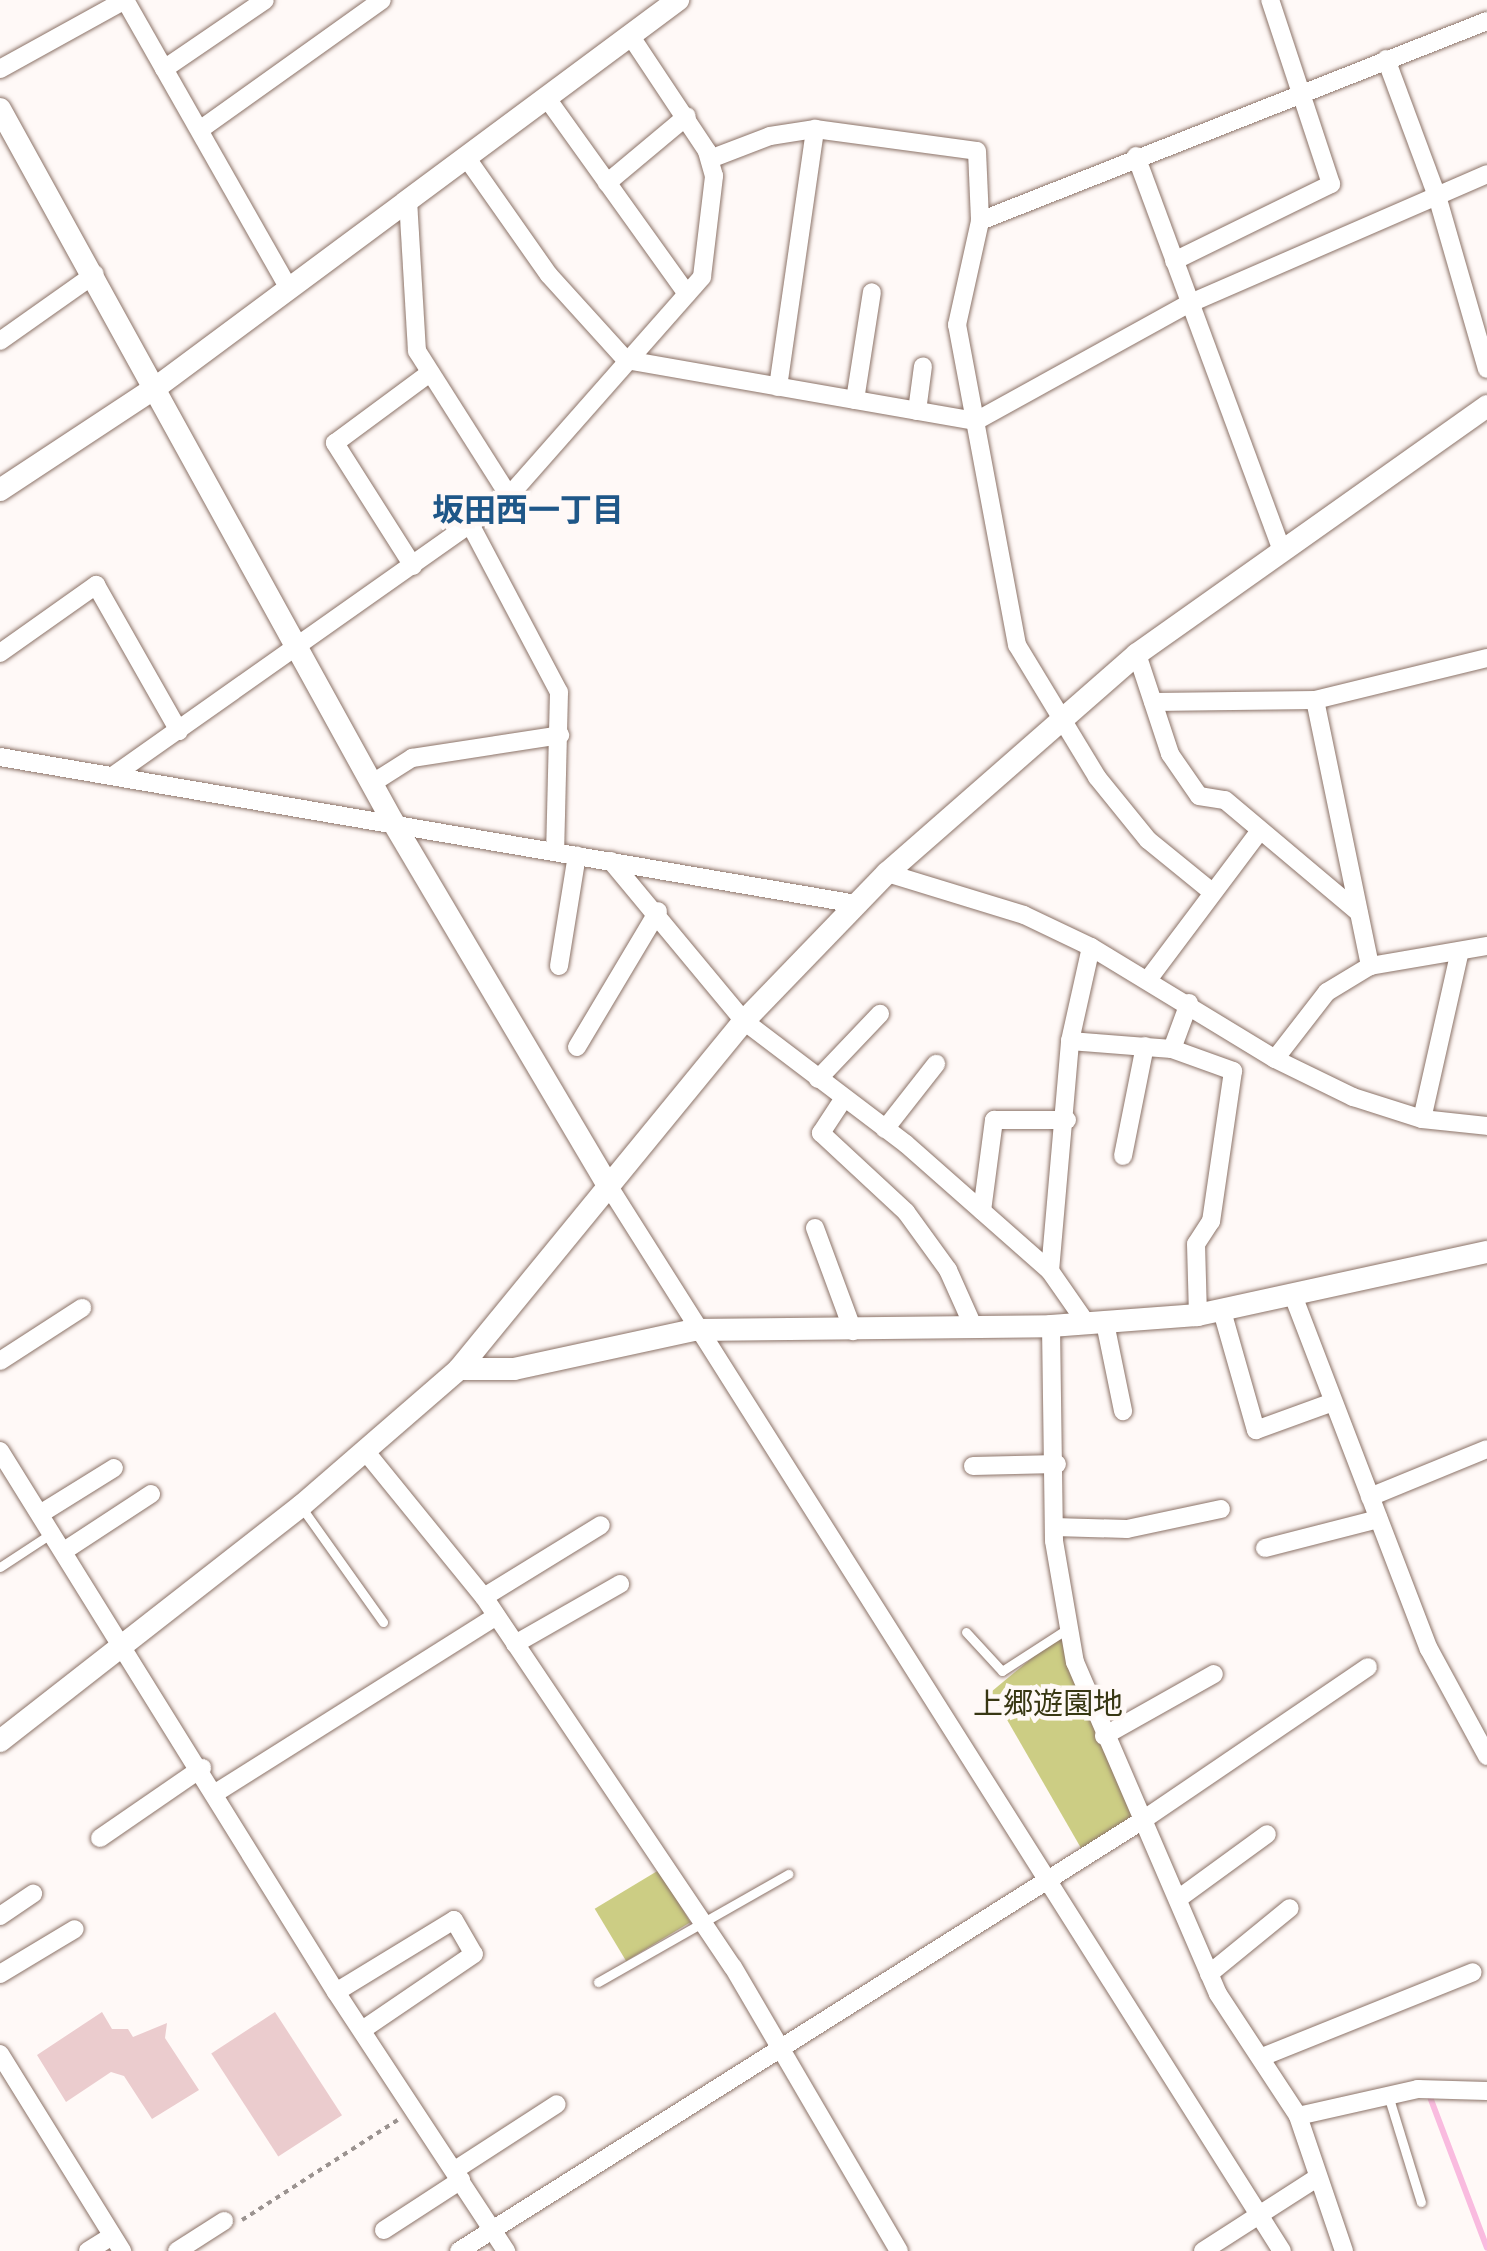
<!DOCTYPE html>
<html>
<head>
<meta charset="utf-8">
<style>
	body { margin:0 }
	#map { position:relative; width:1487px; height:2251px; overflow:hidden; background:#fff9f7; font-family:"Alegreya Sans","Noto Sans JP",sans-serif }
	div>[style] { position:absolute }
	.green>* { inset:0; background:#cccd84; transform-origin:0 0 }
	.stream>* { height:6px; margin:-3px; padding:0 3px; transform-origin:3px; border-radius:3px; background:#f9bbdf }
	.building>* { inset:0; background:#ebccce; transform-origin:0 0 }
	.path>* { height:4px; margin-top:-2px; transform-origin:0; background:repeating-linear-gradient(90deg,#9b9390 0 5px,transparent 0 10px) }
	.roads { filter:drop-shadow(0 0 2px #8c7368) drop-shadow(0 0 2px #8c7368) }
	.service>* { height:9px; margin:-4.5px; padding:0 4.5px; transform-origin:4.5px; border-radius:4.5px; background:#fff }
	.minor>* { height:18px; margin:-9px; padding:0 9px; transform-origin:9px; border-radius:9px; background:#fff }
	.tertiary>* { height:22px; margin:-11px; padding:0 11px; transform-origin:11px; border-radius:11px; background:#fff }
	span { translate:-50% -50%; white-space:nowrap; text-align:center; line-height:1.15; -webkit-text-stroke:9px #fff9f7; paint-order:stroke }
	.park-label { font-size:30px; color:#383713 }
	.neighbourhood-label { font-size:32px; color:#1f5788; font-weight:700 }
</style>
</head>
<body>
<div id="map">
	<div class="green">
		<i style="clip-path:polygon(1067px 1629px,1143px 1820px,1085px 1855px,991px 1692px)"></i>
		<i style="left:659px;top:1870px;width:61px;height:75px;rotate:59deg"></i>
	</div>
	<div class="stream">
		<i style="left:1430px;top:2097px;width:161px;rotate:69.3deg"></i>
	</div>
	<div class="building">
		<i style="clip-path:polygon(102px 2012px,112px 2029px,128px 2029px,133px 2037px,167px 2023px,165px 2038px,199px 2090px,152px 2119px,124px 2076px,111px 2072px,66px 2102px,37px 2055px)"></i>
		<i style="left:275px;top:2012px;width:123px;height:76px;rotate:57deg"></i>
	</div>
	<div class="path">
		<i style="left:242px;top:2220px;width:185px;rotate:-32.7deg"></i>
	</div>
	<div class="roads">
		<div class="service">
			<i style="left:302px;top:1508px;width:140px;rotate:54.6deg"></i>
			<i style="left:0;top:1567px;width:62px;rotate:-33.2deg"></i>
			<i style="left:966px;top:1632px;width:53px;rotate:47.3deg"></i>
			<i style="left:1002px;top:1671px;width:77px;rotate:-32.9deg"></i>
			<i style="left:598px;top:1982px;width:219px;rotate:-29.6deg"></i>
			<i style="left:1388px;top:2095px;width:112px;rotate:72.9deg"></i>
		</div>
		<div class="minor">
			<i style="left:125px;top:0;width:332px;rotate:60.4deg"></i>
			<i style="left:1386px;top:59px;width:146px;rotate:69.6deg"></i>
			<i style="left:1437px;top:196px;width:180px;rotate:73.9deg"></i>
			<i style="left:0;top:69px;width:143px;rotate:-28.9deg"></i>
			<i style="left:164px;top:69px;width:122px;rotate:-34.3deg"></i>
			<i style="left:546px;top:97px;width:242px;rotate:54.4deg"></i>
			<i style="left:201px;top:129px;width:222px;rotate:-35.5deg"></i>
			<i style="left:1136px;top:156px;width:421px;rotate:69.7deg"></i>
			<i style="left:466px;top:157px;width:144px;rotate:54.9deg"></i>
			<i style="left:549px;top:275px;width:115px;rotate:47.8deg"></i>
			<i style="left:626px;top:360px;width:355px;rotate:9.9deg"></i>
			<i style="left:976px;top:421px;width:240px;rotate:-28.9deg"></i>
			<i style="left:1186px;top:305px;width:328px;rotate:-23.5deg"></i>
			<i style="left:710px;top:159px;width:64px;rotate:-21deg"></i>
			<i style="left:770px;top:136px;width:46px;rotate:-8.8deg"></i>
			<i style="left:815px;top:129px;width:163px;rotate:7.7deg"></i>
			<i style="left:977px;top:151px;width:70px;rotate:87.5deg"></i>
			<i style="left:607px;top:183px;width:104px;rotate:-39.9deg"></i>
			<i style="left:408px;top:200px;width:151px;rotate:86.6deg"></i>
			<i style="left:417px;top:351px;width:172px;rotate:57.6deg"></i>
			<i style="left:1174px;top:261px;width:175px;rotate:-26.1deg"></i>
			<i style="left:1331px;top:184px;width:194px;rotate:-108.3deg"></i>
			<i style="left:0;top:341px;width:116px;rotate:-35.2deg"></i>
			<i style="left:778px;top:387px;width:261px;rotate:-81.8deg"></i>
			<i style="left:855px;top:400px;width:109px;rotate:-81.1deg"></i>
			<i style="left:917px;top:411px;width:45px;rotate:-82.4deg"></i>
			<i style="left:471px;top:526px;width:188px;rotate:62.1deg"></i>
			<i style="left:559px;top:692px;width:159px;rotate:91.4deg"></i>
			<i style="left:413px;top:566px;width:146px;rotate:-122.4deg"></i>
			<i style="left:335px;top:443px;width:114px;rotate:-36.5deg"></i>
			<i style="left:0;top:653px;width:118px;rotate:-35.3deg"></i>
			<i style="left:96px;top:585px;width:168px;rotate:60.4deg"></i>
			<i style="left:1137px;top:654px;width:105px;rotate:71.7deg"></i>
			<i style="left:1170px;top:754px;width:51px;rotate:55.4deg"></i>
			<i style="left:1199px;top:796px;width:26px;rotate:9deg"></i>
			<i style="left:1225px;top:800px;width:175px;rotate:40.1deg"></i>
			<i style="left:1315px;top:700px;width:272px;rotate:78.3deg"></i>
			<i style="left:1153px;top:702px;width:162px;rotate:-0.7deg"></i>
			<i style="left:1315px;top:700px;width:177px;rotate:-13.7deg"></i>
			<i style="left:0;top:757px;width:869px;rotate:9.74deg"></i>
			<i style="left:114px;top:775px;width:484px;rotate:-35.2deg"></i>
			<i style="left:509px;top:496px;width:292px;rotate:-48.6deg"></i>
			<i style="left:702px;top:277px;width:102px;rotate:-83.2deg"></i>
			<i style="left:714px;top:176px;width:26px;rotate:-106deg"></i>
			<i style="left:707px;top:151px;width:139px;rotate:-123.6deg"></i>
			<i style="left:371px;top:784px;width:49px;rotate:-32.4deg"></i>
			<i style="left:412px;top:758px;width:150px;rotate:-8.8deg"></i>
			<i style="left:611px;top:861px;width:208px;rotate:50.3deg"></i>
			<i style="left:744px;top:1021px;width:203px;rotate:37.2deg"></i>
			<i style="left:906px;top:1144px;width:192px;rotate:41.4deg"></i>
			<i style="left:1050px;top:1271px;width:65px;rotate:55.1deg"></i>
			<i style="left:887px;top:873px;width:143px;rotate:17deg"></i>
			<i style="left:1024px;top:915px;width:74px;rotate:25.5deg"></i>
			<i style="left:1091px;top:947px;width:215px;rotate:31.3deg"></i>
			<i style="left:1275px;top:1059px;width:87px;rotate:26deg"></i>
			<i style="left:1353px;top:1097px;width:72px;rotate:17.7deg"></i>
			<i style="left:1422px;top:1119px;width:65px;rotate:6.1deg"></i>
			<i style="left:1212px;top:892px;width:82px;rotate:-140.9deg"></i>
			<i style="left:1148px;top:840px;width:81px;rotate:-129deg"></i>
			<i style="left:1097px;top:777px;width:154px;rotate:-121.2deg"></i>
			<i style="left:1017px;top:645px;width:326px;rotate:-100.6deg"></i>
			<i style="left:957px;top:325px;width:107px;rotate:-77.5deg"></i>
			<i style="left:980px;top:221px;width:545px;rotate:-21.53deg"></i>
			<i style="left:1091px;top:947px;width:96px;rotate:102.6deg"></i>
			<i style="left:1070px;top:1041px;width:102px;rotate:4.5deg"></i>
			<i style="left:1172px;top:1049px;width:65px;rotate:19.8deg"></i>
			<i style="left:1233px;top:1071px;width:152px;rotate:98.3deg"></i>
			<i style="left:1211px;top:1221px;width:27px;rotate:123deg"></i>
			<i style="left:1196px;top:1244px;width:71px;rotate:88.4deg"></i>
			<i style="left:559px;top:966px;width:112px;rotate:-80.8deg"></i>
			<i style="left:1150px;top:977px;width:180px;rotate:-53.1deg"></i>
			<i style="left:577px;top:1047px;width:158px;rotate:-59.2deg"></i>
			<i style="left:1172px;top:1049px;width:49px;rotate:-69.7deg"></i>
			<i style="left:1275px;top:1059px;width:85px;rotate:-52.2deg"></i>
			<i style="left:1327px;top:992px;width:50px;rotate:-31.2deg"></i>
			<i style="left:1370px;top:966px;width:119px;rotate:-9.7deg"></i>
			<i style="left:818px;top:1079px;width:90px;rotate:-46.4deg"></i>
			<i style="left:844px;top:1098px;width:42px;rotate:123.3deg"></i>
			<i style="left:821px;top:1133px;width:116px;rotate:42.9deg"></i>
			<i style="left:906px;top:1212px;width:72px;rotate:54.1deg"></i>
			<i style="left:948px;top:1270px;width:64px;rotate:65.9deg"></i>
			<i style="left:1422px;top:1119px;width:172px;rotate:-77.3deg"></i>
			<i style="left:885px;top:1129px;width:83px;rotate:-51.9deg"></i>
			<i style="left:1123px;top:1156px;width:112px;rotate:-78.7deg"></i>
			<i style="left:608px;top:1185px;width:1261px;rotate:57.7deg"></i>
			<i style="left:982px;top:1211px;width:92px;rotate:-82.5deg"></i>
			<i style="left:994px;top:1120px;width:73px"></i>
			<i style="left:815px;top:1228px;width:110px;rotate:69.7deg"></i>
			<i style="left:1050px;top:1271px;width:231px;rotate:-85deg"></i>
			<i style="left:1294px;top:1298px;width:376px;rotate:69deg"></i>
			<i style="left:1429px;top:1649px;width:122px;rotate:61.5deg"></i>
			<i style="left:1222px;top:1311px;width:124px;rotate:74.1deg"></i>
			<i style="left:1256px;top:1430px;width:82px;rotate:-20deg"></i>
			<i style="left:1105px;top:1323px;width:90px;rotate:78.4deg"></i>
			<i style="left:1051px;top:1326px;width:215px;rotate:89.2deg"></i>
			<i style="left:1054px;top:1541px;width:123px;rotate:80.2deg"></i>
			<i style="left:1075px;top:1662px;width:361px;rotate:66.7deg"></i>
			<i style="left:1218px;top:1994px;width:146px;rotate:56.7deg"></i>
			<i style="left:1298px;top:2116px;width:143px;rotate:71.2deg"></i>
			<i style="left:0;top:1361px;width:98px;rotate:-32.9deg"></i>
			<i style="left:0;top:1451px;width:637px;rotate:58.16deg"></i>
			<i style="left:336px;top:1992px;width:310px;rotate:56.7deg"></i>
			<i style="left:366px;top:1452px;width:187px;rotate:50.9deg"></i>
			<i style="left:484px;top:1597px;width:446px;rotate:56.1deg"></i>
			<i style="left:733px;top:1967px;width:329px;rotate:59.7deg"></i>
			<i style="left:973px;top:1466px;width:84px;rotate:-1.4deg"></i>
			<i style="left:1370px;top:1497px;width:126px;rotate:-22.3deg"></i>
			<i style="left:40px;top:1514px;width:87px;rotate:-31.9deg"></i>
			<i style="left:1054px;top:1527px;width:73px;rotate:1.6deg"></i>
			<i style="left:1127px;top:1529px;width:96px;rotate:-12deg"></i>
			<i style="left:1265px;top:1548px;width:117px;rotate:-14.4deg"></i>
			<i style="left:64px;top:1551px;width:104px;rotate:-33.2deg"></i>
			<i style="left:484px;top:1597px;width:137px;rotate:-31.6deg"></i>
			<i style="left:515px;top:1644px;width:121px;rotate:-29.7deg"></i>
			<i style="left:1104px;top:1736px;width:126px;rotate:-29.4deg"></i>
			<i style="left:217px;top:1792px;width:330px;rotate:-32.2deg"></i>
			<i style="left:100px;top:1838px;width:124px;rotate:-34.5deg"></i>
			<i style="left:1178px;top:1899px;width:110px;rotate:-36.1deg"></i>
			<i style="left:0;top:1916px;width:40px;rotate:-34deg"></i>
			<i style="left:0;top:1974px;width:87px;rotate:-31deg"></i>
			<i style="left:1209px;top:1974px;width:104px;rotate:-39.2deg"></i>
			<i style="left:336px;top:1992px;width:138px;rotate:-31.4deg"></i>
			<i style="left:454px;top:1920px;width:39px;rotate:60deg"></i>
			<i style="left:474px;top:1954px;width:135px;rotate:145.8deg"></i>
			<i style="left:0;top:2054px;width:232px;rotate:58.2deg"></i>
			<i style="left:1262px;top:2057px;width:227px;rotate:-21.9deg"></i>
			<i style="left:1298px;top:2116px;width:123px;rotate:-12.7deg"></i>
			<i style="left:1418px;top:2089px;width:69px;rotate:1.7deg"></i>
			<i style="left:455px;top:2170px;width:121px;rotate:-32.9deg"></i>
			<i style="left:384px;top:2230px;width:92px;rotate:-33deg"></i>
			<i style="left:88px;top:2251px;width:28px;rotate:-32deg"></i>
			<i style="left:177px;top:2251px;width:56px;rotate:-32.6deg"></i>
			<i style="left:459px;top:2251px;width:808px;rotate:-32.22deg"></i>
			<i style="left:1143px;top:1820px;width:272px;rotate:-34.2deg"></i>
			<i style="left:1203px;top:2251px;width:133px;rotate:-32.7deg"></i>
		</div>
		<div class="tertiary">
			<i style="left:0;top:109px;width:814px;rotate:61.14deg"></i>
			<i style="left:393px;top:822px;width:422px;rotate:59.4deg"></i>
			<i style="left:0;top:490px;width:189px;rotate:-33.4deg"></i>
			<i style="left:158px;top:386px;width:648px;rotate:-36.59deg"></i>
			<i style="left:459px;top:1369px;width:55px"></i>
			<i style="left:514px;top:1369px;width:184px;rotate:-12.2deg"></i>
			<i style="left:694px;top:1330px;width:357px;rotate:-0.6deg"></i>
			<i style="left:1051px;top:1326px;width:147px;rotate:-4.3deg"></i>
			<i style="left:1198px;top:1315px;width:296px;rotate:-12.3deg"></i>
			<i style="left:0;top:1741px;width:382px;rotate:-38deg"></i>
			<i style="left:301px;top:1506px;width:209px;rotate:-40.9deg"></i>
			<i style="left:459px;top:1369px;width:450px;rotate:-50.7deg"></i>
			<i style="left:744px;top:1021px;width:206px;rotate:-46deg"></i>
			<i style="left:887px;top:873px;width:332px;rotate:-41.2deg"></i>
			<i style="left:1137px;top:654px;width:429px;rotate:-35.3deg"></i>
		</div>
	</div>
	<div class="park-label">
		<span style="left:1048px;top:1705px">上郷遊園地</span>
	</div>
	<div class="neighbourhood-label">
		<span style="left:528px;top:511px">坂田西一丁目</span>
	</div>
</div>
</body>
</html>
